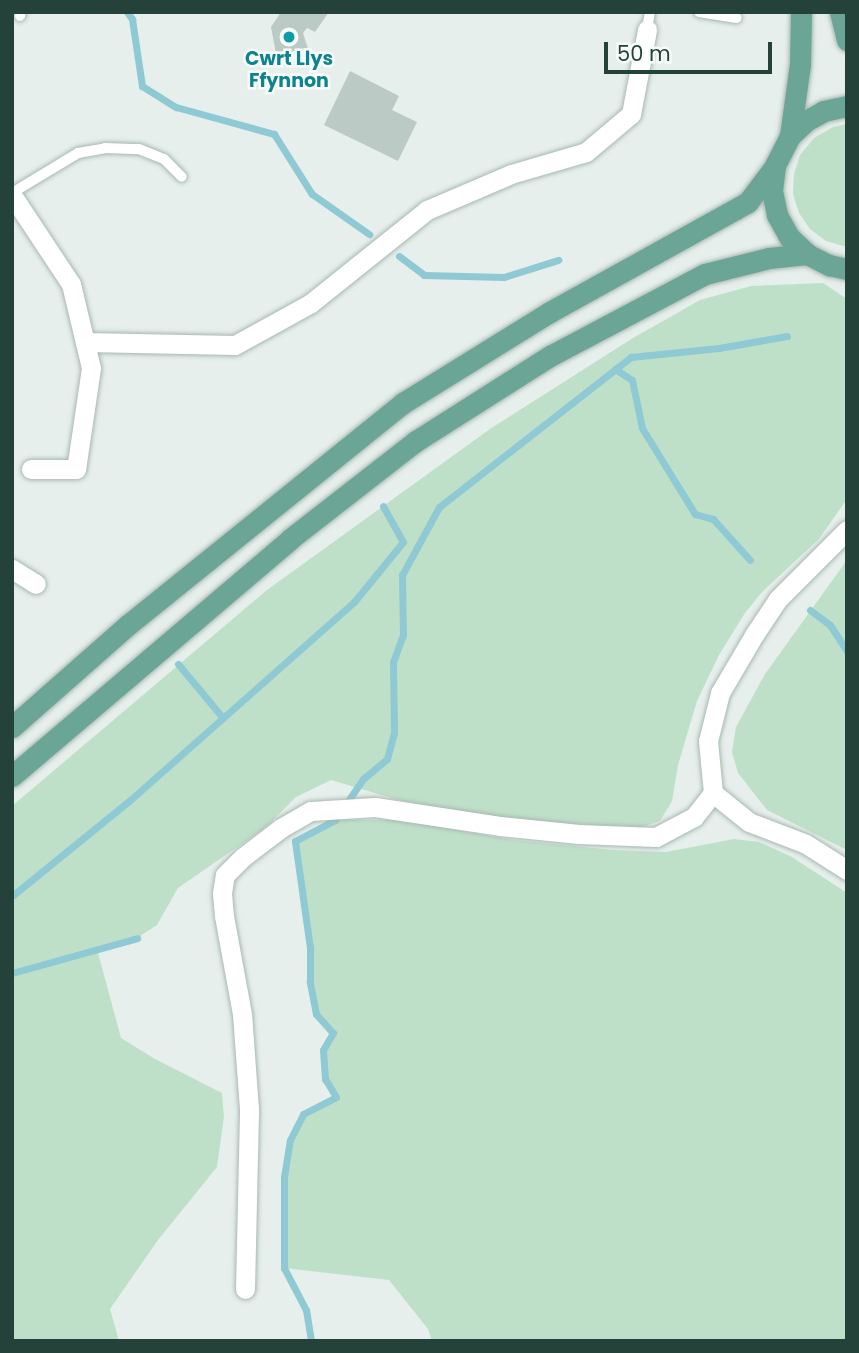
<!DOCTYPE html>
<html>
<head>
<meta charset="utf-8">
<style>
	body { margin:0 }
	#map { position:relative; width:859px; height:1353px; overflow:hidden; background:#e6efeb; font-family:Poppins,sans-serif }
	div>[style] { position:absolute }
	.green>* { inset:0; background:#bfe0c8 }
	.stream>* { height:7px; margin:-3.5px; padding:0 3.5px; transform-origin:3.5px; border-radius:3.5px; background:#8ec9d4 }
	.building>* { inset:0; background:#bbcac4 }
	.roads { filter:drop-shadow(0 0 2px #a8b8b2) drop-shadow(0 0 2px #a8b8b2) }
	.lane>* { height:10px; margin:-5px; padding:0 5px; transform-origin:5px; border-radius:5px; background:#fff }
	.street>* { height:19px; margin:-9.5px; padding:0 9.5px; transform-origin:9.5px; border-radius:9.5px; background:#fff }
	.primary>* { height:21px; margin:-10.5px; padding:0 10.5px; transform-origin:10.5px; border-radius:10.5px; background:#6aa596 }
	.dots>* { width:19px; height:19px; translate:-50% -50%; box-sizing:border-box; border:4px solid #f7fbf9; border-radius:50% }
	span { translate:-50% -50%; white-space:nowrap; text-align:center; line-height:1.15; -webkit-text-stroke:5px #f7fbf9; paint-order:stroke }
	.culture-label { font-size:19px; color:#0d838f; font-weight:700 }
	.frame { position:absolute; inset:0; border:14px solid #24423a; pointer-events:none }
	.scale { position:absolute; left:604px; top:42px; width:168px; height:32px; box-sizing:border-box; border:4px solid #24423a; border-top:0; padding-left:9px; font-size:21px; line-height:24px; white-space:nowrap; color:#24423a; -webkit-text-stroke:5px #f7fbf9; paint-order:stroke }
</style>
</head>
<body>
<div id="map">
	<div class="green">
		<i style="clip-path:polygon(847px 124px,847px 247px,826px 241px,810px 229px,799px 213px,793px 194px,794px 174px,800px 155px,814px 138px,833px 127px)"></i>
		<i style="clip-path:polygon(823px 283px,847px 299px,847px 499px,819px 539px,763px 591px,745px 613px,719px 655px,697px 701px,678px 765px,672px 801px,660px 821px,639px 828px,521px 821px,402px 801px,331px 780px,296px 797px,266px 827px,178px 888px,157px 925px,137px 938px,97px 949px,121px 1038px,155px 1059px,222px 1093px,224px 1117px,217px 1167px,158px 1240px,110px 1309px,119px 1341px,12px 1341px,12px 806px,267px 590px,490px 429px,633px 338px,700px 300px,751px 286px)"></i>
		<i style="clip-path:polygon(847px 560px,847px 850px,767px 810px,738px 773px,732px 752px,736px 727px,765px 674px)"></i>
		<i style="clip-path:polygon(335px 820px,399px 820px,513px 840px,613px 850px,666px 852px,734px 839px,759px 842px,792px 857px,847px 893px,847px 1341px,432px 1341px,428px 1329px,389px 1280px,284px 1268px,284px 1177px,290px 1140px,303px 1114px,335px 1097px,325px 1079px,323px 1050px,333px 1033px,316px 1014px,310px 982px,310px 948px,295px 841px)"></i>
	</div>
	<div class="stream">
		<i style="left:127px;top:12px;width:9px;rotate:54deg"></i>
		<i style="left:132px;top:19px;width:68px;rotate:81.5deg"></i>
		<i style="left:142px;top:86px;width:40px;rotate:32deg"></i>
		<i style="left:176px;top:107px;width:102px;rotate:15.4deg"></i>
		<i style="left:274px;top:134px;width:71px;rotate:57.7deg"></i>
		<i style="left:312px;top:194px;width:70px;rotate:35.1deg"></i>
		<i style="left:399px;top:256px;width:31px;rotate:37deg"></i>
		<i style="left:424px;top:275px;width:80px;rotate:1.4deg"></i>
		<i style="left:504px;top:277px;width:57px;rotate:-17.5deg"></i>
		<i style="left:615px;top:369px;width:20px;rotate:33deg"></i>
		<i style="left:632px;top:380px;width:49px;rotate:78.2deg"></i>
		<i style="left:642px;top:428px;width:101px;rotate:58.4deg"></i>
		<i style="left:695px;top:514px;width:19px;rotate:16deg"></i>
		<i style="left:713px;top:519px;width:55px;rotate:47.9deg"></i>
		<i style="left:810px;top:610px;width:25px;rotate:37deg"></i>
		<i style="left:830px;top:625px;width:31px;rotate:57deg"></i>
		<i style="left:178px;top:664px;width:70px;rotate:50.2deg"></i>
		<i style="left:12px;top:896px;width:151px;rotate:-39.1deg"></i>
		<i style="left:129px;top:801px;width:300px;rotate:-41.5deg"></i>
		<i style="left:354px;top:602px;width:77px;rotate:-50.8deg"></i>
		<i style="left:403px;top:542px;width:41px;rotate:-119.1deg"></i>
		<i style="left:12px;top:973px;width:130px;rotate:-15.6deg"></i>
		<i style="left:311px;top:1341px;width:31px;rotate:-99deg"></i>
		<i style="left:306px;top:1310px;width:47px;rotate:-117.6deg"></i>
		<i style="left:284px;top:1268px;width:91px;rotate:-90deg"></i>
		<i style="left:284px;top:1177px;width:37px;rotate:-81deg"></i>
		<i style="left:290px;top:1140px;width:29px;rotate:-63deg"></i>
		<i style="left:303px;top:1114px;width:37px;rotate:-27deg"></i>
		<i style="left:336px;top:1097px;width:21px;rotate:-121deg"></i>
		<i style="left:325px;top:1079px;width:29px;rotate:-94deg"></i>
		<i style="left:323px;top:1050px;width:20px;rotate:-60deg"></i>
		<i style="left:333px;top:1033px;width:25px;rotate:-132deg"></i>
		<i style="left:316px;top:1014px;width:33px;rotate:-101deg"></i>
		<i style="left:310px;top:982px;width:34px;rotate:-90deg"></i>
		<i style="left:310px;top:948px;width:108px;rotate:-98deg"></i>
		<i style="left:295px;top:841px;width:45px;rotate:-27.7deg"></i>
		<i style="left:335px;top:820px;width:50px;rotate:-55.7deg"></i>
		<i style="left:363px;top:779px;width:31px;rotate:-40deg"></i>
		<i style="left:387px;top:759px;width:27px;rotate:-75deg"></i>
		<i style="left:394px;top:733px;width:71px;rotate:-90.8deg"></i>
		<i style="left:393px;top:662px;width:29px;rotate:-70deg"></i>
		<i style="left:403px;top:635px;width:60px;rotate:-91deg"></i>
		<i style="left:402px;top:575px;width:77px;rotate:-61.4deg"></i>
		<i style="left:439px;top:507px;width:244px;rotate:-38deg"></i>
		<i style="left:631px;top:357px;width:88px;rotate:-5.8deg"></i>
		<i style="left:719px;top:348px;width:69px;rotate:-10deg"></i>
	</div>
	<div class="building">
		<i style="clip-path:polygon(281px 12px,329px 12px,315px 32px,307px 28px,303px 33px,308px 49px,276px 54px,271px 27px)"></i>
		<i style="clip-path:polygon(350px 71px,399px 96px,392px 110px,417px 122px,398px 161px,324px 125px)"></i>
	</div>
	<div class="roads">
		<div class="lane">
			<i style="left:699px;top:12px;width:38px;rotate:9deg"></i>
			<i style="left:20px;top:16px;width:4px;rotate:-76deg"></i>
			<i style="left:647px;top:30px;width:18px;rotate:-81deg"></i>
			<i style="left:12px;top:193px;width:77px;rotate:-31.2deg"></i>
			<i style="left:78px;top:153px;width:27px;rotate:-10deg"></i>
			<i style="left:105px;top:148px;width:34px;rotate:2deg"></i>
			<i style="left:139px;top:149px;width:27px;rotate:22deg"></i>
			<i style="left:164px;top:159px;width:25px;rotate:45deg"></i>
		</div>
		<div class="street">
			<i style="left:12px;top:195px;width:107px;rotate:56.5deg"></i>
			<i style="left:71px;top:284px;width:86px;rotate:76.6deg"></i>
			<i style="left:91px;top:368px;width:102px;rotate:98.4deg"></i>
			<i style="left:76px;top:469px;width:45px;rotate:180deg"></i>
			<i style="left:85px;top:342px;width:150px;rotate:1.1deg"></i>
			<i style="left:235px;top:345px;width:87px;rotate:-28.9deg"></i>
			<i style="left:311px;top:303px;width:149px;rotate:-38.7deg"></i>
			<i style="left:427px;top:210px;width:91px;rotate:-23.2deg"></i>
			<i style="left:511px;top:174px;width:78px;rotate:-16.3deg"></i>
			<i style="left:586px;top:152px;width:59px;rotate:-40.2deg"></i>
			<i style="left:631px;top:114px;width:86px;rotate:-79.2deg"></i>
			<i style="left:847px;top:530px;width:98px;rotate:135deg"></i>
			<i style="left:778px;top:599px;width:43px;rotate:123.7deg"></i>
			<i style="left:754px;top:635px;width:67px;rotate:120.4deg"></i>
			<i style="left:720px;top:693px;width:49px;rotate:104deg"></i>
			<i style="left:708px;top:741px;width:52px;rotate:84.5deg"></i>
			<i style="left:713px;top:793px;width:46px;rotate:38.9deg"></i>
			<i style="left:749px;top:822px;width:61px;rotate:21.1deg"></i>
			<i style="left:806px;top:844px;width:49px;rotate:32.4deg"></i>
			<i style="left:12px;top:569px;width:28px;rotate:32deg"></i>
			<i style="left:245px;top:1289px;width:180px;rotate:-88.7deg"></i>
			<i style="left:249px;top:1109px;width:95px;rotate:-94.2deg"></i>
			<i style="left:242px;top:1014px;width:100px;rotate:-100.4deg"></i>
			<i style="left:224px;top:916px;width:23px;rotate:-95deg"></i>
			<i style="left:222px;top:893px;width:18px;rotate:-81deg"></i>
			<i style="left:225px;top:875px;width:25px;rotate:-45deg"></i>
			<i style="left:243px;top:857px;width:48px;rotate:-37.3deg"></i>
			<i style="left:281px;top:828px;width:34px;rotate:-30deg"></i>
			<i style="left:311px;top:811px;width:64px;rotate:-3.6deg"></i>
			<i style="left:375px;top:807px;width:126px;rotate:8.6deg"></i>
			<i style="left:500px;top:826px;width:79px;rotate:5.8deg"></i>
			<i style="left:579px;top:834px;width:77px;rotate:2.2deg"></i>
			<i style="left:656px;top:837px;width:43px;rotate:-27.8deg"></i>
			<i style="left:694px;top:817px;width:31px;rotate:-52deg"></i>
		</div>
		<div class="primary">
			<i style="left:840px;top:12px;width:29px;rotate:76deg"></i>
			<i style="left:847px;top:106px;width:24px;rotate:168deg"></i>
			<i style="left:824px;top:111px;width:21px;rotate:151deg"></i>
			<i style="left:806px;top:121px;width:22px;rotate:137deg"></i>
			<i style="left:790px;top:136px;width:34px;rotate:117deg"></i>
			<i style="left:775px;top:166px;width:25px;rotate:97deg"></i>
			<i style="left:772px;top:191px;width:25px;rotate:78deg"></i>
			<i style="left:777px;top:215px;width:25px;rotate:61deg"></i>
			<i style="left:789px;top:237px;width:25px;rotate:43deg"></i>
			<i style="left:807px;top:254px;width:25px;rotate:27deg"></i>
			<i style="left:829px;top:265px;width:18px;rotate:13deg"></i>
			<i style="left:790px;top:136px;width:73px;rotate:-82.1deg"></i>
			<i style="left:800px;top:64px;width:52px;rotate:-88.9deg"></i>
			<i style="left:12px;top:727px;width:156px;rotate:-41.4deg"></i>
			<i style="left:129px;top:624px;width:352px;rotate:-38.9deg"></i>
			<i style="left:403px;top:403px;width:171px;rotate:-31.8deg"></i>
			<i style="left:548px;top:313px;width:229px;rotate:-29deg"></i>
			<i style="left:748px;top:202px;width:45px;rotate:-53.1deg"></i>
			<i style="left:12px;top:776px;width:365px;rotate:-40.4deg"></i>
			<i style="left:290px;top:539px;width:160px;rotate:-37.9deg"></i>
			<i style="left:416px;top:441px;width:159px;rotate:-32.4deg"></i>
			<i style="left:550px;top:356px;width:175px;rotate:-27.9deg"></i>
			<i style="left:705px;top:274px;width:66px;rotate:-14deg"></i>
			<i style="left:769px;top:258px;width:38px;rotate:-6deg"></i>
		</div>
	</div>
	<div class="dots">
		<i style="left:289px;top:37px;background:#0f9aa8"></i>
	</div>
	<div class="culture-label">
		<span style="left:289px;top:70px">Cwrt Llys<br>Ffynnon</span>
	</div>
	<div class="frame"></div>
	<div class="scale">50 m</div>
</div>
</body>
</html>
